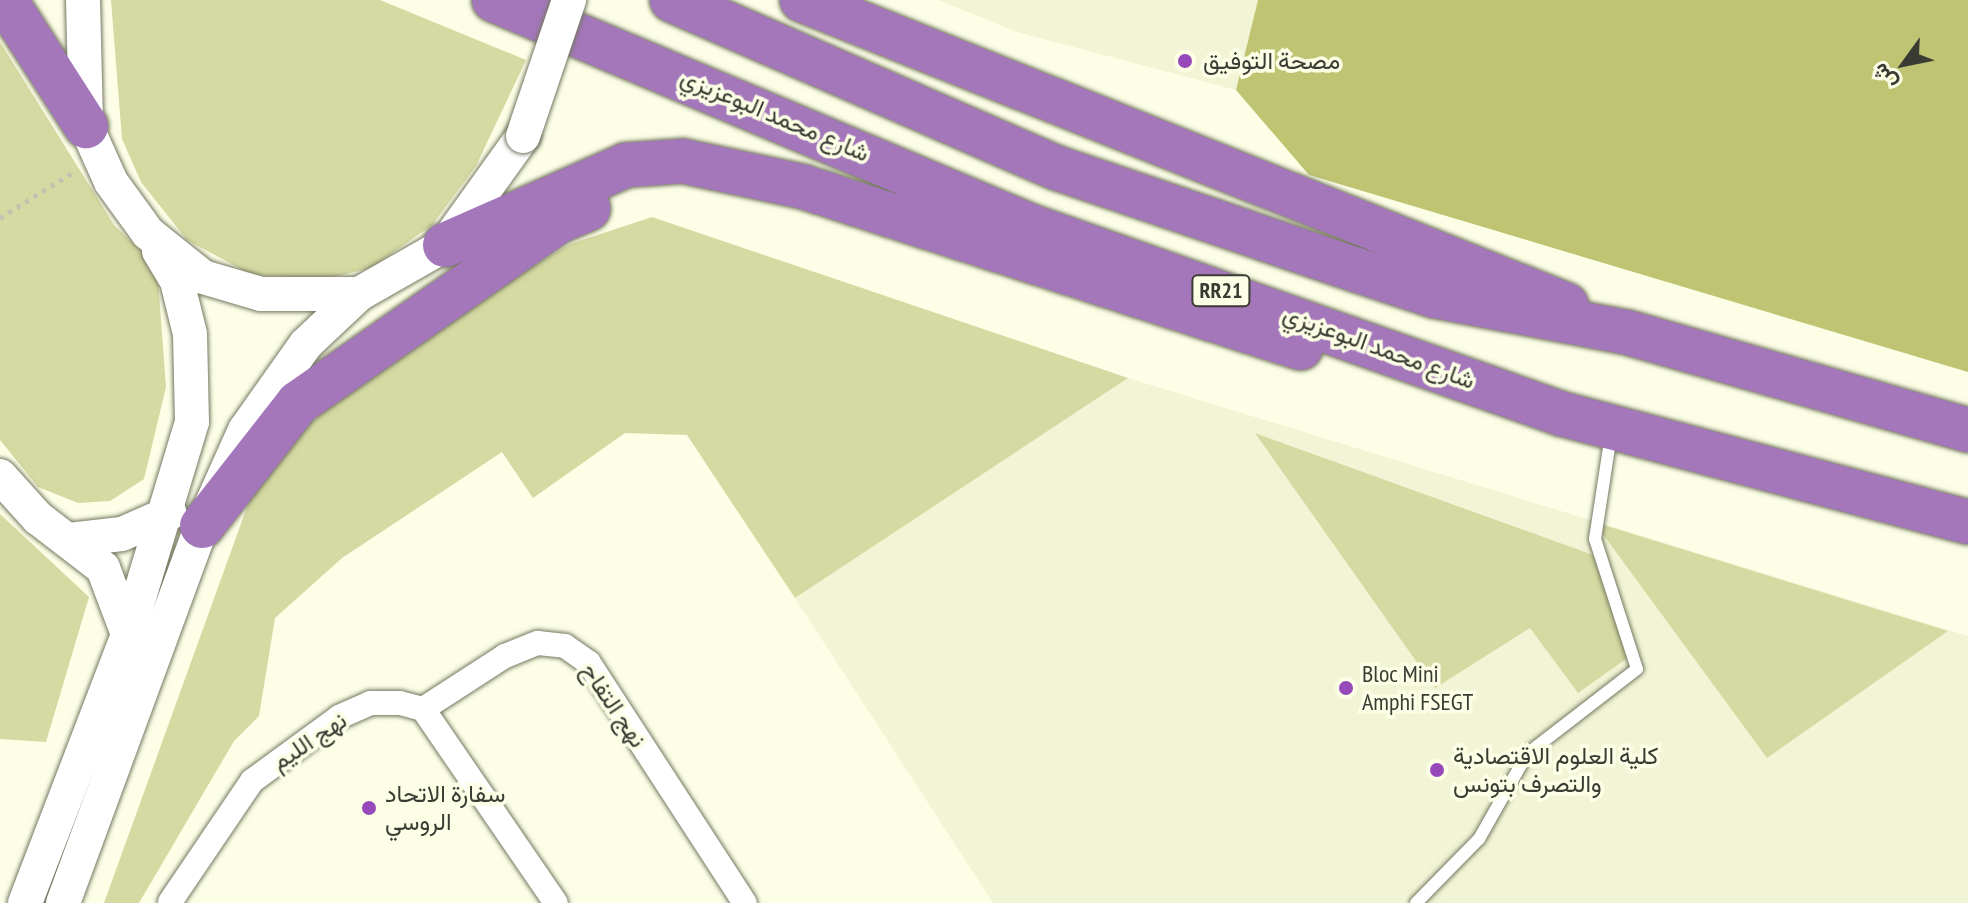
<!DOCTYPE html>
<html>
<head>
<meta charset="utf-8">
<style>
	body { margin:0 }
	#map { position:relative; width:1968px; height:903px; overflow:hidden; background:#fcfee6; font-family:"PT Sans Narrow",Vazirmatn,sans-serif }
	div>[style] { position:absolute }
	.built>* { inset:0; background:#f2f5d5 }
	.green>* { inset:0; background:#d5daa2 }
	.forest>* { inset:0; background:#bec472 }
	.path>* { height:5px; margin-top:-2.5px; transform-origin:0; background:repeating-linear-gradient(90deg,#c1c3b0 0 4px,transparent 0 10px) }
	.roads { filter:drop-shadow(0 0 2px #767862) drop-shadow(0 0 2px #767862) }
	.lane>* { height:12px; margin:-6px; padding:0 6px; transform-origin:6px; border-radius:6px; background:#fff }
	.street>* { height:24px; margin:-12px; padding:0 12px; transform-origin:12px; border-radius:12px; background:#fff }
	.secondary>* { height:34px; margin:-17px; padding:0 17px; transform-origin:17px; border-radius:17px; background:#fff }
	.highway>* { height:44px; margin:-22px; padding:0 22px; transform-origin:22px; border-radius:22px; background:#a377ba }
	.bridges { filter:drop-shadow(0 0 2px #767862) drop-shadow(0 0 2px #767862) }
	.secondary-bridge>* { height:34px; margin:-17px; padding:0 17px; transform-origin:17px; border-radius:17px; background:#fff }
	.dots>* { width:22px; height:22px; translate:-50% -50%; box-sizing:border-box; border:4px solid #fcfee6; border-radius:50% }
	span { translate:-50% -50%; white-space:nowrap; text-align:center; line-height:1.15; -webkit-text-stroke:7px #fcfee6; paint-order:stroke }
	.shield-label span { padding:2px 6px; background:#fcfee6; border:2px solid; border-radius:6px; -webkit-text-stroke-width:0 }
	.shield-label { font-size:22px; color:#3a3b32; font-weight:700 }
	.poi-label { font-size:24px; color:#3a3b32 }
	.left { translate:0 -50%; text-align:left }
	.street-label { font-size:24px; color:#3a3b32 }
	.north { position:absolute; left:1864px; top:24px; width:80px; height:80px; -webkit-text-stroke:6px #fcfee6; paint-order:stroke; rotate:237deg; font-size:22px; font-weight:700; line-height:32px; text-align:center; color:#3a3b32 }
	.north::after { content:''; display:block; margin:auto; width:28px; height:36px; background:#3a3b32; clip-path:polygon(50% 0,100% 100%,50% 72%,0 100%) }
</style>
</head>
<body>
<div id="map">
	<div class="built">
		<i style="clip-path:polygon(938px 0,1258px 0,1236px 90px,1017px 32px)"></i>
		<i style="clip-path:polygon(1128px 378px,1968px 636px,1968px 903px,993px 903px,795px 598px)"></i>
	</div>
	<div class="green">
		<i style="clip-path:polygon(111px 0,380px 0,526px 60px,476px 166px,432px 225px,371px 268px,325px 279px,252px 275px,187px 240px,141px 182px,122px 139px)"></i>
		<i style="clip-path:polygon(0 42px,114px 225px,157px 266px,166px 387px,144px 479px,110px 501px,78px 503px,38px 487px,0 440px)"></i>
		<i style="clip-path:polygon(652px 217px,1128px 378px,795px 598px,687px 435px,625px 433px,533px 498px,502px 452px,342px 558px,275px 618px,259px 716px,234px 741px,139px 903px,104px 903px,251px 496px,302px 430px,393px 355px,501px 285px,570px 244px)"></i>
		<i style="clip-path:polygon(1255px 433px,1593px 555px,1636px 652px,1578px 693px,1530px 628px,1435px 688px)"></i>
		<i style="clip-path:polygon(0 514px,89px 597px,46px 742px,0 739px)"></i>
		<i style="clip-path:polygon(1594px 522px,1948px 631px,1767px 758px)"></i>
	</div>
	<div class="forest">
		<i style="clip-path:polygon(1258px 0,1968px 0,1968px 372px,1309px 175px,1236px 90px)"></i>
	</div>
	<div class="path">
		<i style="left:0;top:218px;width:85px;rotate:-32deg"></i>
	</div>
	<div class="roads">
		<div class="lane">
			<i style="left:1416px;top:903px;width:90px;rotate:-45.5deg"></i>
			<i style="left:1479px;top:839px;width:98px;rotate:-60.5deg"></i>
			<i style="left:1527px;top:754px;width:139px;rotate:-37.7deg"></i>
			<i style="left:1637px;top:669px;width:137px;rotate:-107.9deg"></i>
			<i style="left:1595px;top:539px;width:106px;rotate:-81.3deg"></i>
		</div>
		<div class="street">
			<i style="left:423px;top:709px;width:98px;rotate:-32.9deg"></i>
			<i style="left:505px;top:656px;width:35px;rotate:-22deg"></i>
			<i style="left:538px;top:643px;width:27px;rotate:6deg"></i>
			<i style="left:565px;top:646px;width:29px;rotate:35deg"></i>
			<i style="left:589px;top:663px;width:286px;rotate:57deg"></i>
			<i style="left:170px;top:902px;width:146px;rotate:-55.9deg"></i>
			<i style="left:252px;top:781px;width:108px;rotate:-36.3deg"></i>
			<i style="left:339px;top:717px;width:34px;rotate:-24deg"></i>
			<i style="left:370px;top:703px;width:30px"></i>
			<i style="left:400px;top:703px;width:24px;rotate:15deg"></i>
			<i style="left:423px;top:709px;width:235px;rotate:55.6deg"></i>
		</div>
		<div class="secondary">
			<i style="left:83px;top:0;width:126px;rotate:88.6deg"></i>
			<i style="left:86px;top:126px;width:61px;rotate:65.9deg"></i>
			<i style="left:111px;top:182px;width:63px;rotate:54deg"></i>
			<i style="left:148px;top:233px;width:70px;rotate:38.7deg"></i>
			<i style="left:203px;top:277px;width:60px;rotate:16.3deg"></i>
			<i style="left:261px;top:294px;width:98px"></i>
			<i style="left:359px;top:294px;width:99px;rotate:-29.7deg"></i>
			<i style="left:445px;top:245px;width:134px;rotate:-54.4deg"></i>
			<i style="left:0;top:476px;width:57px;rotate:47.9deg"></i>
			<i style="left:38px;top:518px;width:82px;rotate:37.6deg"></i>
			<i style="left:103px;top:568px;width:71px;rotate:69.3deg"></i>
			<i style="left:69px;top:540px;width:53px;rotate:-6.5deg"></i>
			<i style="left:122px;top:534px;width:52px;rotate:-23.6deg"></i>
			<i style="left:25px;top:903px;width:288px;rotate:-69deg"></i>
			<i style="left:128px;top:634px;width:221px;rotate:-73.2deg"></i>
			<i style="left:192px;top:422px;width:88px;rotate:-91.3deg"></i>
			<i style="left:190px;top:334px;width:55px;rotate:-103.8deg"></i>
			<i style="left:177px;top:281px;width:35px;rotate:-121deg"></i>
			<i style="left:63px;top:903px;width:402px;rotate:-69.8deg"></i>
			<i style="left:202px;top:526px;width:105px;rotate:-65.9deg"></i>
			<i style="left:245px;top:430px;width:105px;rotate:-54.7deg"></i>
			<i style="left:306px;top:344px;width:73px;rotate:-43.3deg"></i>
		</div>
		<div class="highway">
			<i style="left:5px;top:0;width:150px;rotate:57.3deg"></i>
			<i style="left:494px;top:0;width:582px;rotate:22.86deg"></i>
			<i style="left:1030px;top:226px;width:564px;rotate:19.46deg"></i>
			<i style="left:1562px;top:414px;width:420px;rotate:14.9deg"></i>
			<i style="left:672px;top:0;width:420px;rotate:23.6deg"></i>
			<i style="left:1057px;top:168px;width:317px;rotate:18.8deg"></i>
			<i style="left:1357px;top:270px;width:82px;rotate:18.4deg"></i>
			<i style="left:1435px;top:296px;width:194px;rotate:10.7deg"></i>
			<i style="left:1626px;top:332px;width:356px;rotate:16deg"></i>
			<i style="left:802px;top:0;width:823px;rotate:21.76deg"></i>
			<i style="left:445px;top:245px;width:198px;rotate:-23.8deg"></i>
			<i style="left:626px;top:165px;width:57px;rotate:-4deg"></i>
			<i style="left:683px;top:161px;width:124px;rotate:12.1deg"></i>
			<i style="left:804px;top:187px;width:522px;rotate:17.95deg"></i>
			<i style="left:202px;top:526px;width:156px;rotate:-52deg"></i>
			<i style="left:298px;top:403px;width:316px;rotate:-34.9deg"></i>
			<i style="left:557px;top:222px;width:34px;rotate:-23deg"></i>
		</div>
	</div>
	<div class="bridges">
		<div class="secondary-bridge">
			<i style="left:523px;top:136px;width:144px;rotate:-71.3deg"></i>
		</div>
	</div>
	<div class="dots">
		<i style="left:1185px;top:61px;background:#9749ba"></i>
		<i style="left:1346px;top:688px;background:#9749ba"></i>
		<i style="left:1437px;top:770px;background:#9749ba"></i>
		<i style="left:369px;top:808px;background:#9749ba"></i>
	</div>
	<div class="shield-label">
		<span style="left:1221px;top:291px">RR21</span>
	</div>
	<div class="poi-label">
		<span class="left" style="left:1203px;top:61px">مصحة التوفيق</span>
		<span class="left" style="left:1362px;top:688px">Bloc Mini<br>Amphi FSEGT</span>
		<span class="left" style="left:1453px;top:770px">كلية العلوم الاقتصادية<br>والتصرف بتونس</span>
		<span class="left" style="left:385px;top:808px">سفارة الاتحاد<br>الروسي</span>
	</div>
	<div class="street-label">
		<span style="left:775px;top:115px;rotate:23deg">شارع محمد البوعزيزي</span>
		<span style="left:1379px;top:347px;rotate:20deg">شارع محمد البوعزيزي</span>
		<span style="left:614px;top:705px;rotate:56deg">نهج التفاح</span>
		<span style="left:309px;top:741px;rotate:-34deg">نهج الليم</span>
	</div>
	<div class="north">ش</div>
</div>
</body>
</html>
